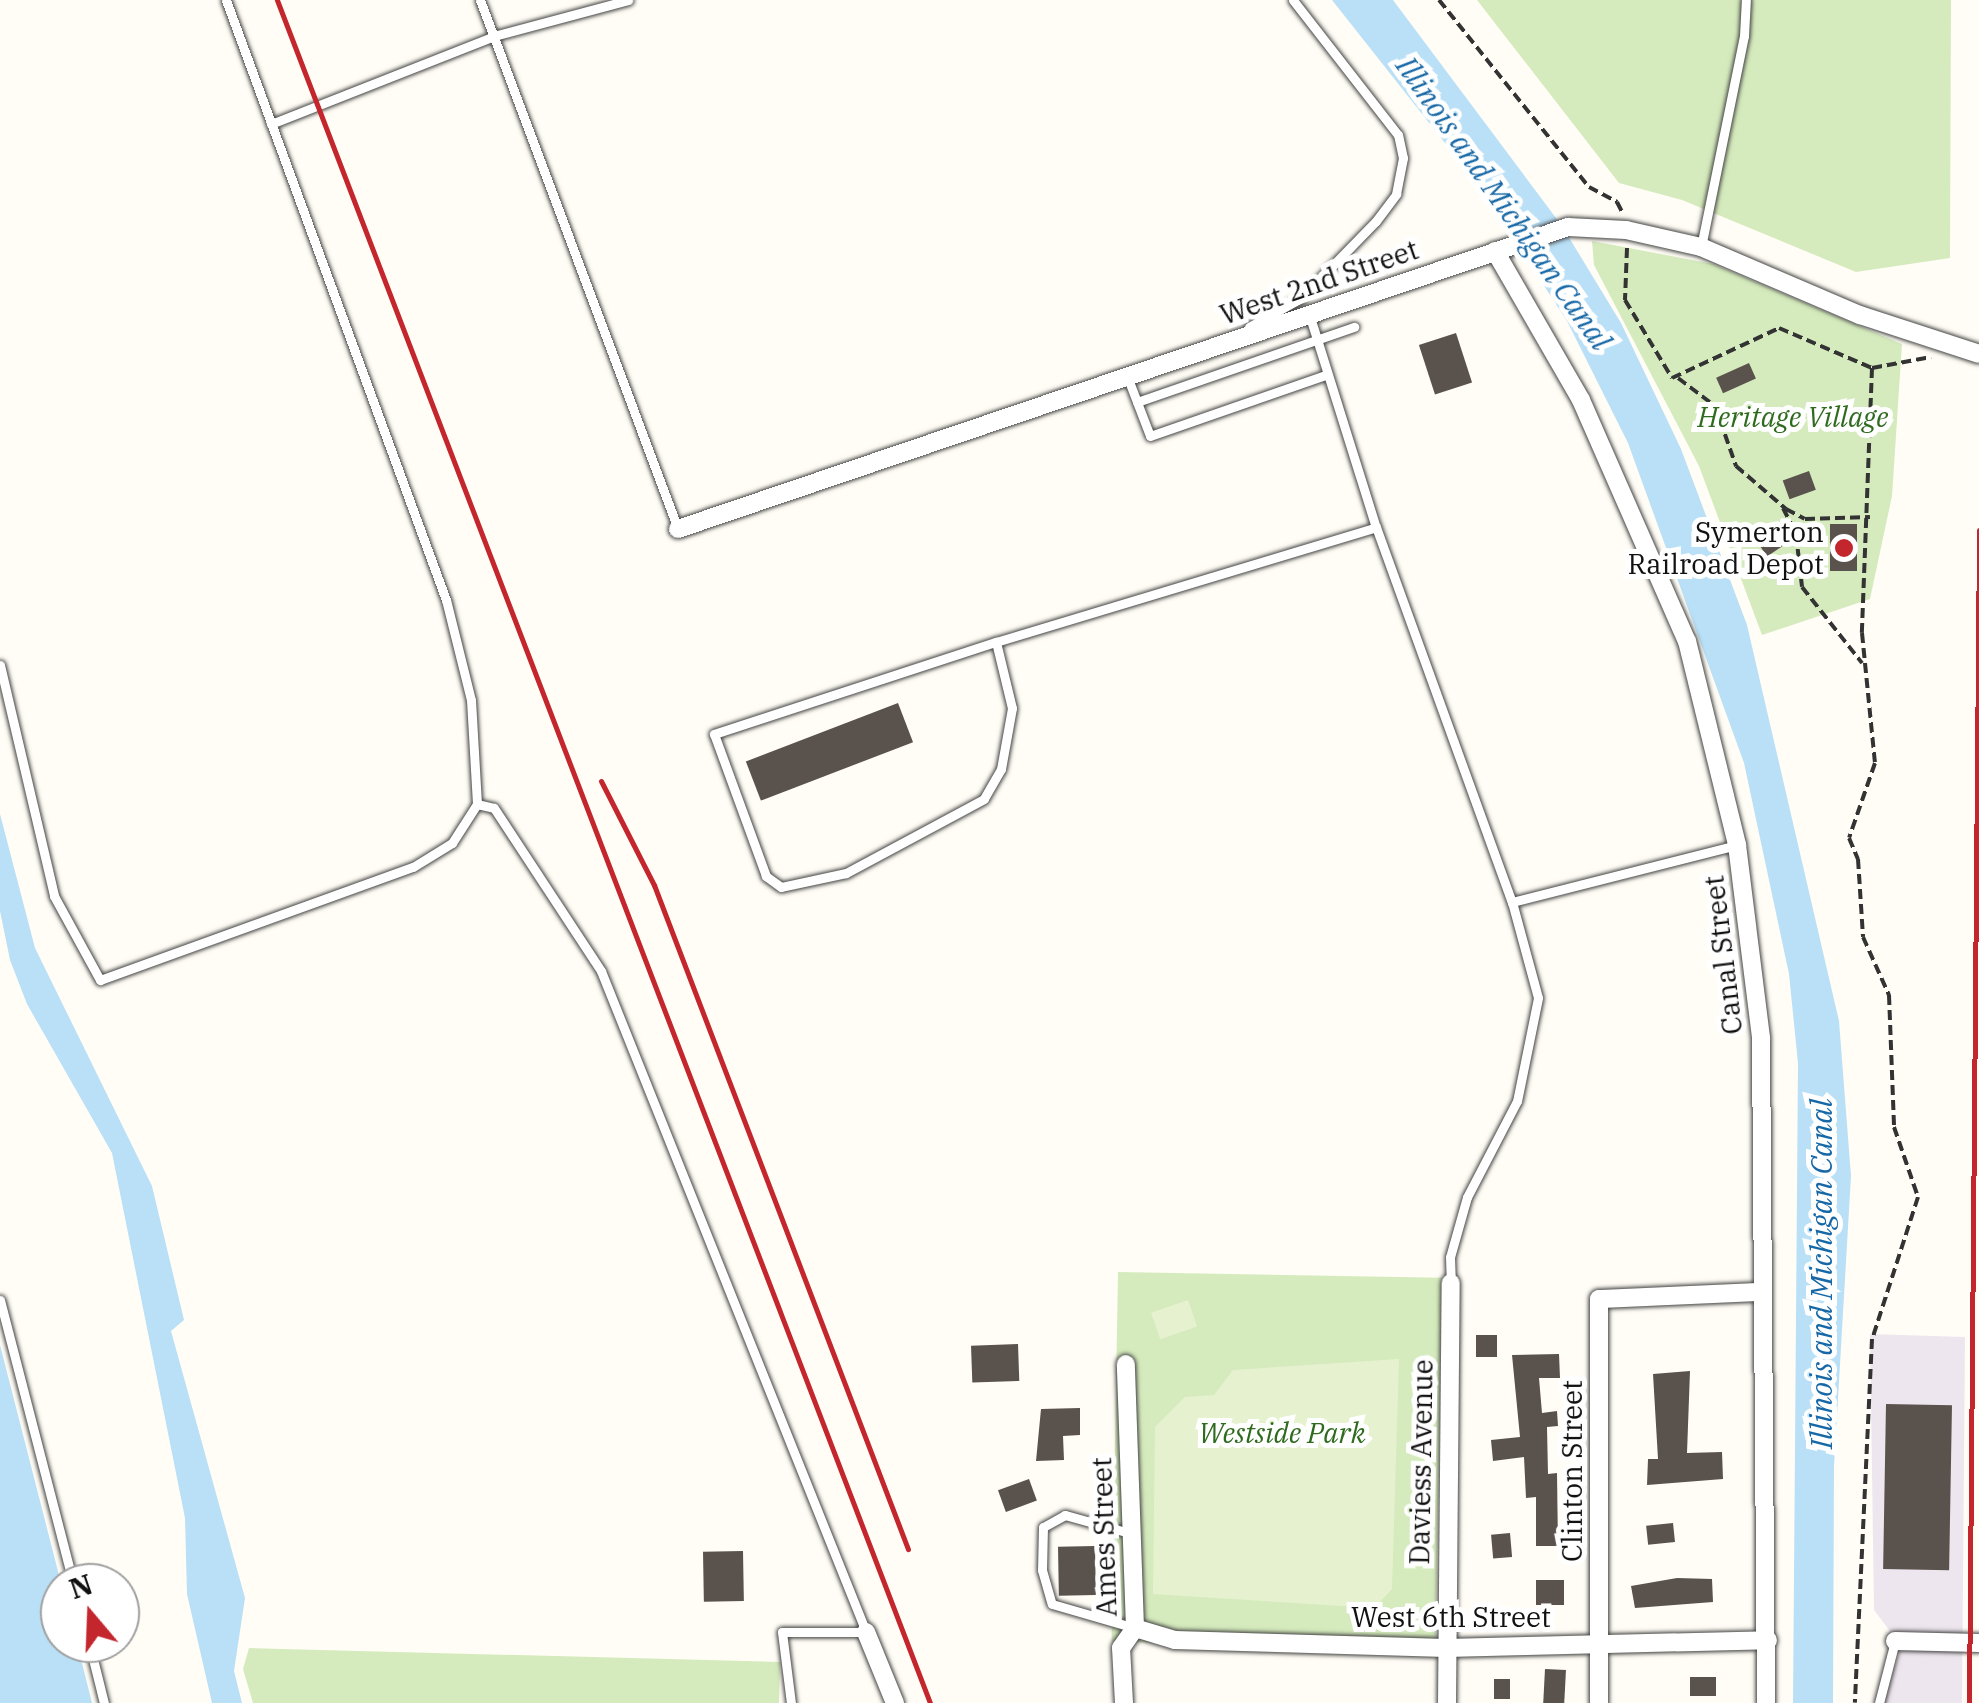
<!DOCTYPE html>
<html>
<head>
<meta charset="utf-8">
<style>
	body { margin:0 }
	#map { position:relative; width:1979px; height:1703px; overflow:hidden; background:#fffdf5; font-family:"IBM Plex Serif",serif }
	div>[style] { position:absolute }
	.industrial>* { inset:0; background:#eee6ef }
	.green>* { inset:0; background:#d5ebbd; transform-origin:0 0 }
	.pitch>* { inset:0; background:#e6f2cf; transform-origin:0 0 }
	.water>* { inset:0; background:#b9e0f7 }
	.building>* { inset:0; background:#5a524d; transform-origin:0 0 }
	.path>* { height:4px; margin-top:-2px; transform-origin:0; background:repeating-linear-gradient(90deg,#333 0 10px,transparent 0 15px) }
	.roads { filter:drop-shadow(0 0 2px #444) drop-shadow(0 0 2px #444) }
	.service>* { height:9px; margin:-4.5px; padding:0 4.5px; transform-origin:4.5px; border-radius:4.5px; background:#fff }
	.minor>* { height:18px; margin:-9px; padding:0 9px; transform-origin:9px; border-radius:9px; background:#fff }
	.rail>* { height:5px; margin:-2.5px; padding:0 2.5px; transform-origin:2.5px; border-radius:2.5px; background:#c4262e }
	.dots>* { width:28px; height:28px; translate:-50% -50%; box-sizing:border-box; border:5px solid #fff; border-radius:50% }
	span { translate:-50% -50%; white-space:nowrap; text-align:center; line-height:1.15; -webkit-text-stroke:10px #fff; paint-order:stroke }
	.street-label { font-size:28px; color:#111 }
	.park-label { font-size:28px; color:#2f6b1f; font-style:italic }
	.poi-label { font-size:28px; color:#111 }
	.right { translate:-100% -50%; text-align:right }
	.water-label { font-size:30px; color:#1768a6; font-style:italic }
	.north { position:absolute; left:40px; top:1563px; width:100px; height:100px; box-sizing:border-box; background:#fff; border:2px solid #a0a0a0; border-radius:50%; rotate:341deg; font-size:28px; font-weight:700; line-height:40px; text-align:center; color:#111 }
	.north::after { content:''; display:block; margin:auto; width:35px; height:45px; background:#c4262e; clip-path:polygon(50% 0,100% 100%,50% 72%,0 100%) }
</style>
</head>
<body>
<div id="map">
	<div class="industrial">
		<i style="clip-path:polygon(1870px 1334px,1965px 1337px,1962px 1703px,1883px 1703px,1902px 1647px,1874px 1610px)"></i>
	</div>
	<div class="green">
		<i style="clip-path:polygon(1477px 0,1951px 0,1950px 258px,1856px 272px,1682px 200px,1619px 183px)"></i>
		<i style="clip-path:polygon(1592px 241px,1713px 264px,1902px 344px,1892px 496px,1870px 599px,1762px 635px,1699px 466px,1594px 265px)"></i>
		<i style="left:1118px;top:1272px;width:324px;height:370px;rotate:1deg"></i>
		<i style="clip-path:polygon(249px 1648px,780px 1662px,779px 1703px,253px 1703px,243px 1669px)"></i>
	</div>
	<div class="pitch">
		<i style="left:1188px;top:1300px;width:28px;height:39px;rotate:71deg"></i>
		<i style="clip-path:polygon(1399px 1359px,1392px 1589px,1374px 1608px,1153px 1594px,1155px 1427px,1185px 1397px,1214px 1395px,1233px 1370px)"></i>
	</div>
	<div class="water">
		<i style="clip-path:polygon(1332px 0,1393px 0,1562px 226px,1621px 323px,1681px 449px,1747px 625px,1839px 1021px,1851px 1176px,1834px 1467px,1833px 1703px,1793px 1703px,1798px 1063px,1789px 974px,1744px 763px,1628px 443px,1567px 321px,1479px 186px)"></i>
		<i style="clip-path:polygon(0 814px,35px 948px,152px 1186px,184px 1320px,171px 1331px,245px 1598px,234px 1671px,242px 1703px,212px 1703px,187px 1594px,185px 1518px,112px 1153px,27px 1004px,10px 960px,0 911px)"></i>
		<i style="clip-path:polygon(0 1345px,61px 1583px,60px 1643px,77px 1643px,92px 1703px,0 1703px)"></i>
	</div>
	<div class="building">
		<i style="left:1456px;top:333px;width:52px;height:39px;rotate:72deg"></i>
		<i style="left:1749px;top:363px;width:17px;height:36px;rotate:66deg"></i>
		<i style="left:1809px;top:471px;width:20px;height:28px;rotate:70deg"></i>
		<i style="left:1830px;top:524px;width:27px;height:47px"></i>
		<i style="left:1773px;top:526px;width:22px;height:22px;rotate:56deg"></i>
		<i style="left:898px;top:703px;width:42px;height:163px;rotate:69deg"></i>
		<i style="left:1476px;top:1335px;width:21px;height:22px"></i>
		<i style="left:1018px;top:1344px;width:37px;height:47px;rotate:88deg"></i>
		<i style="clip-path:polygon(1559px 1354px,1560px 1378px,1539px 1378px,1542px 1413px,1557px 1411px,1558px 1426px,1547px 1427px,1548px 1474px,1557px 1473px,1558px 1546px,1536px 1546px,1536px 1497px,1526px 1498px,1524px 1457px,1493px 1461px,1491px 1440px,1520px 1437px,1512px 1355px)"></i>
		<i style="clip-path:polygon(1690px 1371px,1687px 1453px,1722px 1452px,1723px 1479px,1647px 1485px,1648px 1459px,1658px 1459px,1653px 1374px)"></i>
		<i style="left:1886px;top:1404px;width:66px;height:165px;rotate:1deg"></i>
		<i style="clip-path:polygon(1080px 1408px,1080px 1435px,1063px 1436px,1064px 1460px,1036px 1461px,1041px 1409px)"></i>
		<i style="left:1029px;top:1479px;width:23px;height:33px;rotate:70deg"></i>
		<i style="left:1673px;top:1523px;width:19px;height:27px;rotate:84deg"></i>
		<i style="left:1510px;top:1533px;width:24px;height:19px;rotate:85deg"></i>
		<i style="left:1095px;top:1546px;width:49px;height:37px;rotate:89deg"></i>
		<i style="left:743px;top:1551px;width:50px;height:40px;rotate:89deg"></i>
		<i style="clip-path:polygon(1677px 1578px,1712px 1579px,1713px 1602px,1635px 1608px,1631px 1586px)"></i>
		<i style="left:1564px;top:1580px;width:25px;height:28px;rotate:90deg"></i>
		<i style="left:1545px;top:1669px;width:21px;height:34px;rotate:3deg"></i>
		<i style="left:1716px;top:1677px;width:19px;height:26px;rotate:90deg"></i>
		<i style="left:1494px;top:1679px;width:16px;height:20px"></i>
	</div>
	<div class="path">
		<i style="left:1439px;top:0;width:240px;rotate:51.3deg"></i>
		<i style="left:1589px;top:187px;width:32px;rotate:28deg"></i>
		<i style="left:1617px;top:202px;width:13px;rotate:63deg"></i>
		<i style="left:1627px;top:248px;width:52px;rotate:92.2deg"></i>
		<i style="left:1625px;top:300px;width:91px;rotate:58.9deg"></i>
		<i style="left:1672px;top:378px;width:118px;rotate:-25deg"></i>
		<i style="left:1779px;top:328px;width:101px;rotate:23.3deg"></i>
		<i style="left:1872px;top:368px;width:265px;rotate:92.2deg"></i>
		<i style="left:1862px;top:633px;width:131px;rotate:84.3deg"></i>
		<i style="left:1875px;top:763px;width:79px;rotate:109.1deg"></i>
		<i style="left:1849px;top:838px;width:23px;rotate:67deg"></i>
		<i style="left:1858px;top:859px;width:78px;rotate:86.3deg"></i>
		<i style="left:1863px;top:937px;width:64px;rotate:65.9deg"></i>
		<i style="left:1889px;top:995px;width:132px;rotate:87.8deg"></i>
		<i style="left:1894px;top:1127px;width:74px;rotate:71.1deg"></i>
		<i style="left:1918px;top:1197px;width:149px;rotate:107.9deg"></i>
		<i style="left:1872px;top:1339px;width:364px;rotate:92.7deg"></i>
		<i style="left:1872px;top:368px;width:60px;rotate:-10.6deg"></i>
		<i style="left:1678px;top:378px;width:46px;rotate:37.1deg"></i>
		<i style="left:1715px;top:406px;width:64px;rotate:70.7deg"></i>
		<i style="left:1736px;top:466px;width:66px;rotate:40.7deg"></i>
		<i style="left:1786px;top:509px;width:21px;rotate:28deg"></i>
		<i style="left:1805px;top:519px;width:65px;rotate:-1.8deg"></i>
		<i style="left:1783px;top:508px;width:29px;rotate:63deg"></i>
		<i style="left:1796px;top:534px;width:53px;rotate:83.5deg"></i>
		<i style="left:1802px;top:587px;width:97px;rotate:51.7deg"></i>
	</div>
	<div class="roads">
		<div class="service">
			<i style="left:480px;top:0;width:565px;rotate:69.48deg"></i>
			<i style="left:271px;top:124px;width:240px;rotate:-21.5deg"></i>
			<i style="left:494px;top:36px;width:139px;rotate:-15deg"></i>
			<i style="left:1701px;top:247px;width:215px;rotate:-78.5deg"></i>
			<i style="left:1744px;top:36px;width:36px;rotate:-87deg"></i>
			<i style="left:1310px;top:317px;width:220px;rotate:72.6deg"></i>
			<i style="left:1376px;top:527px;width:399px;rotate:70.1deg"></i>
			<i style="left:1512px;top:902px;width:99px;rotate:74.8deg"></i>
			<i style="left:1538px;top:998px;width:105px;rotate:101.5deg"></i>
			<i style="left:1517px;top:1101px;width:108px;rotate:117.5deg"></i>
			<i style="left:1467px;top:1197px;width:62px;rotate:105.8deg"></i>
			<i style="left:1450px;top:1257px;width:26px;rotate:88deg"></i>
			<i style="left:1249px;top:327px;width:60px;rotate:-29.1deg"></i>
			<i style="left:1301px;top:298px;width:107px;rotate:-45.8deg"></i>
			<i style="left:1376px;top:221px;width:34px;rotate:-53deg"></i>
			<i style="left:1396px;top:194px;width:37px;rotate:-79deg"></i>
			<i style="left:1403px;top:158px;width:24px;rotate:-102deg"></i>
			<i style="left:1398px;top:135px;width:171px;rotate:-127.9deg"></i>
			<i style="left:1127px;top:376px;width:64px;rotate:69deg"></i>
			<i style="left:1150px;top:436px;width:185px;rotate:-19.2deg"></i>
			<i style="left:1137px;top:402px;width:230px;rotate:-19.1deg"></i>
			<i style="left:996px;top:642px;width:68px;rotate:76.4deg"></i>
			<i style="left:1012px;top:708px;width:62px;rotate:100.2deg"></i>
			<i style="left:1001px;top:769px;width:34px;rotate:120deg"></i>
			<i style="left:984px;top:799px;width:157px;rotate:151.8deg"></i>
			<i style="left:846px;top:873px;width:66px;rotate:167.8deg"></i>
			<i style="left:781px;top:887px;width:19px;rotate:-144deg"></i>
			<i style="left:766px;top:876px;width:151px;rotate:-110.1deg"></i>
			<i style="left:714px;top:734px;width:297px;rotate:-18.1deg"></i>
			<i style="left:996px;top:642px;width:397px;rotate:-16.8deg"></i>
			<i style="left:0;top:665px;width:237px;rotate:76.8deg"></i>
			<i style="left:54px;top:896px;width:96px;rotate:61.3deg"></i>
			<i style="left:100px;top:980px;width:333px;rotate:-19.9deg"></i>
			<i style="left:413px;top:867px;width:46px;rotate:-31.6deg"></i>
			<i style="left:452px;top:843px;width:46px;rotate:-57.3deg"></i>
			<i style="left:477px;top:804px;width:104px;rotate:-93.3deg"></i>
			<i style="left:471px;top:700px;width:103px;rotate:-104deg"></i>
			<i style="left:446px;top:600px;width:639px;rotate:-110.14deg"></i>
			<i style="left:477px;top:804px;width:17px;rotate:13deg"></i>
			<i style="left:494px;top:808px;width:195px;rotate:56.7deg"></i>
			<i style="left:601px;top:971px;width:712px;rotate:68.15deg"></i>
			<i style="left:866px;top:1632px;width:84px;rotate:180deg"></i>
			<i style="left:782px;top:1632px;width:72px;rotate:82.8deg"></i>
			<i style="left:1512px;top:902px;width:232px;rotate:-14.2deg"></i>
			<i style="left:0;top:1300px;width:292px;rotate:75.5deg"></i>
			<i style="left:1133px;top:1534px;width:71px;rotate:-164.4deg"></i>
			<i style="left:1065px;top:1515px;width:25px;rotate:151deg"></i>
			<i style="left:1043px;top:1527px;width:43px;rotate:91.3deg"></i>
			<i style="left:1042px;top:1570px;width:35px;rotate:74deg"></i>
			<i style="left:1052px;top:1604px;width:86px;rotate:16.1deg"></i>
			<i style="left:89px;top:1643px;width:62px;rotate:76deg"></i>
			<i style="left:1879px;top:1703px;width:64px;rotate:-75.5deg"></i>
		</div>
		<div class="minor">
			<i style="left:1495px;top:251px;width:172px;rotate:60deg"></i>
			<i style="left:1581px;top:400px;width:263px;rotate:66.3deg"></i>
			<i style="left:1687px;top:641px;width:210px;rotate:76.2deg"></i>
			<i style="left:1737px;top:845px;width:194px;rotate:82.9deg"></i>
			<i style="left:1761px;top:1038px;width:665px;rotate:89.57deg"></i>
			<i style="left:678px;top:529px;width:940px;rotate:-18.74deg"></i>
			<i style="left:1568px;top:227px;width:58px;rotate:3deg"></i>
			<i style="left:1626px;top:230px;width:77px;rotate:12.8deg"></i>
			<i style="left:1701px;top:247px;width:173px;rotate:23.2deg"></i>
			<i style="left:1860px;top:315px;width:125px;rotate:18.1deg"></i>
			<i style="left:1135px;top:1628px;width:42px;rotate:16.7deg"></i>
			<i style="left:1175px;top:1640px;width:271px;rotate:1.7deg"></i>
			<i style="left:1446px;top:1648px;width:322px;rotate:-1.4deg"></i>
			<i style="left:866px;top:1632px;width:77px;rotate:67.8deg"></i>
			<i style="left:1895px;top:1641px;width:84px;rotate:1.4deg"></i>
			<i style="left:1124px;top:1703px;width:55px;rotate:-93.1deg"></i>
			<i style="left:1121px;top:1648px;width:24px;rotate:-55deg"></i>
			<i style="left:1135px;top:1628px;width:264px;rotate:-92deg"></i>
			<i style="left:1447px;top:1703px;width:420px;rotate:-89.5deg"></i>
			<i style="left:1599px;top:1703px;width:404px;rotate:-90deg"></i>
			<i style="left:1599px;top:1299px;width:161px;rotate:-2.5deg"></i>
		</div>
	</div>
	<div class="rail">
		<i style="left:277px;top:0;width:1824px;rotate:69.02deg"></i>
		<i style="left:601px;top:781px;width:117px;rotate:63deg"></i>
		<i style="left:654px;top:885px;width:711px;rotate:69.07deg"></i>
		<i style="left:1969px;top:1703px;width:1173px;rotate:-89.51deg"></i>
	</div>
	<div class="dots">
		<i style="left:1844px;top:548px;background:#c4262e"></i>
	</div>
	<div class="street-label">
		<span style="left:1319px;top:282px;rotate:-19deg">West 2nd Street</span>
		<span style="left:1723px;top:955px;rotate:-97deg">Canal Street</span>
		<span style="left:1421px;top:1462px;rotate:-89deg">Daviess Avenue</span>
		<span style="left:1572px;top:1471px;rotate:-90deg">Clinton Street</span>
		<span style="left:1104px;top:1537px;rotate:-92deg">Ames Street</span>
		<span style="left:1451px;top:1617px">West 6th Street</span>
	</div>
	<div class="park-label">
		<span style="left:1793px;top:417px">Heritage Village</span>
		<span style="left:1282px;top:1433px">Westside Park</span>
	</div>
	<div class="poi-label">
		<span class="right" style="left:1824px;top:548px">Symerton<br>Railroad Depot</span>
	</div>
	<div class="water-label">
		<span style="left:1504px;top:203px;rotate:55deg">Illinois and Michigan Canal</span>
		<span style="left:1821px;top:1274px;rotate:-90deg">Illinois and Michigan Canal</span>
	</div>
	<div class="north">N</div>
</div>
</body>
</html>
